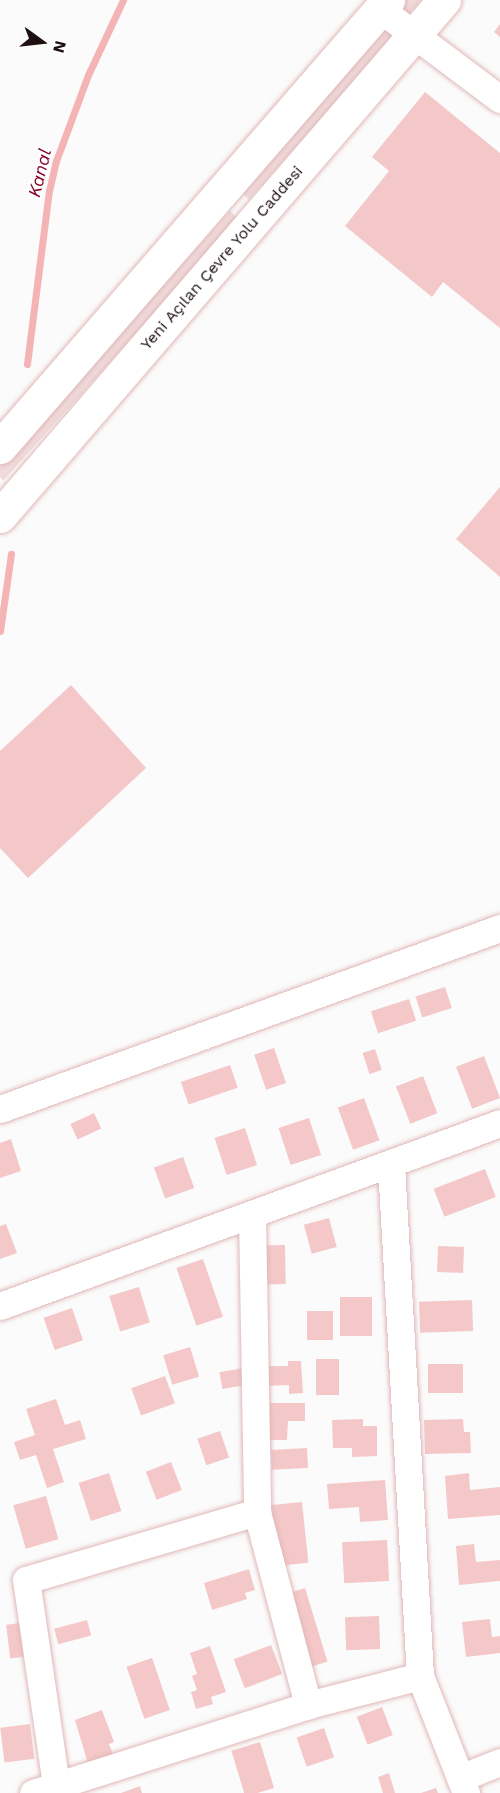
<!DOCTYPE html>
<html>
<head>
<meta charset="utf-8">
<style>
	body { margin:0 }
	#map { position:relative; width:500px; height:1793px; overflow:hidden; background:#fbfbfb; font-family:"Work Sans",sans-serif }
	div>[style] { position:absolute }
	.green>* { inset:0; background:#f0dada; transform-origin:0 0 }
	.stream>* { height:7px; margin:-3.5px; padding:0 3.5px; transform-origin:3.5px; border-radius:3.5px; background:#f4b3b5 }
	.building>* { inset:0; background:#f4c8c9; transform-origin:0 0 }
	.roads { filter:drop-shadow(0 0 2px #e0b7b8) drop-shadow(0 0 2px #e0b7b8) }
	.minor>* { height:27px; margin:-13.5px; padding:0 13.5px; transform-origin:13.5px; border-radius:13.5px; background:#fff }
	.major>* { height:33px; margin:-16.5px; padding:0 16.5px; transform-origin:16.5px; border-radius:16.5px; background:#fff }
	span { translate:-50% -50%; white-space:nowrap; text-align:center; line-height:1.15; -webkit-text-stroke:4.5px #fff; paint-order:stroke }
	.street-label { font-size:16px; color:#1e1011 }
	.water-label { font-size:18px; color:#860127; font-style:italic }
	.north { position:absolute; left:12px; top:12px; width:60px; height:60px; -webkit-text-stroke:4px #fff; paint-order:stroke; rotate:105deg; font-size:16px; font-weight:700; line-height:24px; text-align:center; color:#1e1011 }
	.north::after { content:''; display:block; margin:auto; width:21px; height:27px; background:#1e1011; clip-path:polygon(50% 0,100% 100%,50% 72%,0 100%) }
</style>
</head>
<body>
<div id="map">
	<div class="green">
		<i style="clip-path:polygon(403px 0,421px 0,406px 17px,396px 8px)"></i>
		<i style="left:385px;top:30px;width:12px;height:217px;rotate:42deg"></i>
		<i style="left:230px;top:211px;width:12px;height:352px;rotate:42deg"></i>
	</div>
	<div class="stream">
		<i style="left:27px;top:364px;width:174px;rotate:-82.8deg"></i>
		<i style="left:49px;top:191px;width:31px;rotate:-77deg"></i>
		<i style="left:56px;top:161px;width:92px;rotate:-69.6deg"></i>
		<i style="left:88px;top:75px;width:83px;rotate:-65deg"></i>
		<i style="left:0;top:631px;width:78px;rotate:-81.9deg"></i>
	</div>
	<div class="building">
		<i style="clip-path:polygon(500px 24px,500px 37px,494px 32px)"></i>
		<i style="clip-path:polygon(425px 92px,500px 153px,500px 328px,443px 282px,432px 297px,345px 226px,389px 171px,372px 157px)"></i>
		<i style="clip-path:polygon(500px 487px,500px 577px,456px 539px)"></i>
		<i style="clip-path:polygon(71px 685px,146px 768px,28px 878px,0 848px,0 751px)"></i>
		<i style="left:445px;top:987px;width:22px;height:31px;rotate:72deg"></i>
		<i style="left:409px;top:999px;width:23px;height:40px;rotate:72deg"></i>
		<i style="left:274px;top:1048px;width:37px;height:21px;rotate:71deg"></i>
		<i style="left:375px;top:1049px;width:22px;height:13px;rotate:72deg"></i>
		<i style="left:484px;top:1056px;width:45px;height:30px;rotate:69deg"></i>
		<i style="left:230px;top:1065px;width:24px;height:52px;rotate:71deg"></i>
		<i style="left:423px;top:1076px;width:40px;height:29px;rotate:69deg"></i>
		<i style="left:364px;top:1098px;width:45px;height:28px;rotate:70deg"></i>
		<i style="left:94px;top:1113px;width:17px;height:26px;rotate:65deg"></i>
		<i style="left:309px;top:1118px;width:39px;height:32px;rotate:72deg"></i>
		<i style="left:245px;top:1128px;width:39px;height:32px;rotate:72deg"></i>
		<i style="clip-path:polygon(11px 1139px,21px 1171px,0 1178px,0 1143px)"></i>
		<i style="left:183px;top:1157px;width:33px;height:31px;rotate:70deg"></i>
		<i style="left:485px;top:1169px;width:30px;height:55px;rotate:69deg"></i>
		<i style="left:329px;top:1218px;width:30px;height:26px;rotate:75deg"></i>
		<i style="clip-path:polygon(6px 1224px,17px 1253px,0 1259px,0 1226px)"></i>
		<i style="left:285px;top:1245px;width:39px;height:25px;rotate:89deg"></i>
		<i style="left:438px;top:1246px;width:26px;height:26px;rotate:2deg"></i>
		<i style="left:203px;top:1259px;width:61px;height:28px;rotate:71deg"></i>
		<i style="left:139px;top:1287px;width:37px;height:31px;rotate:73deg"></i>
		<i style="left:340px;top:1297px;width:32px;height:39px"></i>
		<i style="left:472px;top:1300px;width:31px;height:53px;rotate:88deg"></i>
		<i style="left:72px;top:1308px;width:34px;height:30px;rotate:71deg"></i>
		<i style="left:333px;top:1311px;width:29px;height:26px;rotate:90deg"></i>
		<i style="left:190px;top:1347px;width:31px;height:28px;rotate:73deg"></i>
		<i style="left:339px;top:1359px;width:36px;height:23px;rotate:90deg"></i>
		<i style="clip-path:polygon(288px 1361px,301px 1361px,303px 1393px,289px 1394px,289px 1385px,266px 1386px,265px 1366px,288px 1366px)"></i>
		<i style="left:463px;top:1364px;width:29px;height:35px;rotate:90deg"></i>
		<i style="left:249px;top:1367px;width:17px;height:30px;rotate:80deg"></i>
		<i style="left:165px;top:1376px;width:29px;height:36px;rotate:70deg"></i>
		<i style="clip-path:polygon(56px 1399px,65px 1425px,80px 1420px,86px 1439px,53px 1449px,64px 1482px,47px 1488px,36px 1455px,20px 1460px,14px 1442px,35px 1435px,26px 1409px)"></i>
		<i style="clip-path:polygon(269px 1403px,305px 1403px,305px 1421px,288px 1421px,287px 1440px,269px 1440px)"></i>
		<i style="clip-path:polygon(363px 1419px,363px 1426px,377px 1426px,377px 1456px,352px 1457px,352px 1448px,333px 1448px,332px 1420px)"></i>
		<i style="clip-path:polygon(463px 1419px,464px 1432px,470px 1432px,471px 1453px,425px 1454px,424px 1420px)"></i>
		<i style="left:220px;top:1431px;width:28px;height:24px;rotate:71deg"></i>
		<i style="left:307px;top:1448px;width:20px;height:36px;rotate:87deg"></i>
		<i style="left:171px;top:1462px;width:30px;height:27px;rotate:69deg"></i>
		<i style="left:109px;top:1473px;width:40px;height:32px;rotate:72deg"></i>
		<i style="clip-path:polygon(469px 1473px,470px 1490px,500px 1487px,500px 1515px,448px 1519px,445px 1476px)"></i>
		<i style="clip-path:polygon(385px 1480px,388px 1520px,360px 1522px,359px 1507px,329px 1509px,327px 1484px)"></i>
		<i style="left:46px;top:1496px;width:45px;height:34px;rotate:74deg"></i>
		<i style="left:302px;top:1502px;width:61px;height:32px;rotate:84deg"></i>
		<i style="left:387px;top:1540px;width:41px;height:45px;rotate:87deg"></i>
		<i style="clip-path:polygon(474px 1544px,476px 1562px,500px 1560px,500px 1581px,459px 1585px,456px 1546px)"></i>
		<i style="clip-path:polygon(249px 1569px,255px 1590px,245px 1593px,247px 1599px,212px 1610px,204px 1583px)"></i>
		<i style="left:305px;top:1588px;width:77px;height:22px;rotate:73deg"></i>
		<i style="left:379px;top:1616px;width:33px;height:34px;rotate:88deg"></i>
		<i style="clip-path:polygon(490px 1619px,492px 1637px,500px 1636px,500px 1653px,466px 1657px,462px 1622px)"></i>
		<i style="left:87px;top:1620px;width:16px;height:34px;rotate:75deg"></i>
		<i style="left:20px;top:1623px;width:34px;height:14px;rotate:83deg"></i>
		<i style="left:271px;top:1645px;width:31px;height:40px;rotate:69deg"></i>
		<i style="clip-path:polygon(210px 1646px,226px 1692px,211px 1697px,213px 1704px,196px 1709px,191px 1692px,197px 1690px,192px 1676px,197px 1674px,190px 1653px)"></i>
		<i style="left:152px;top:1658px;width:55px;height:27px;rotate:71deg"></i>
		<i style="left:382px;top:1707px;width:30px;height:27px;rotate:69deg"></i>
		<i style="clip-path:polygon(102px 1710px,114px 1742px,109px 1744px,114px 1757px,89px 1767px,75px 1720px)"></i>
		<i style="left:30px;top:1724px;width:35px;height:30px;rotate:83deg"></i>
		<i style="left:324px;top:1728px;width:31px;height:29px;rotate:71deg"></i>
		<i style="left:260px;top:1742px;width:48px;height:30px;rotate:73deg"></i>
		<i style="clip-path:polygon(389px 1773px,395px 1793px,383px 1793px,378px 1777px)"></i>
		<i style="clip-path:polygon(140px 1786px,142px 1793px,121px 1793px)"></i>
		<i style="clip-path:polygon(436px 1788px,438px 1793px,421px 1793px)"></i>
	</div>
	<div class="roads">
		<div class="minor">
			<i style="left:380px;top:9px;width:150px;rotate:36.9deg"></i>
			<i style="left:0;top:1109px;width:532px;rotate:-19.9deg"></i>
			<i style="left:391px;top:1165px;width:512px;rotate:86.75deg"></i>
			<i style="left:420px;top:1676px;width:126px;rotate:68.5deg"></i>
			<i style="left:252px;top:1215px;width:297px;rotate:89deg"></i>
			<i style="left:257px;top:1512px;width:200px;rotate:75.2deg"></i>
			<i style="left:0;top:1306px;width:532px;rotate:-20.1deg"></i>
			<i style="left:460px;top:1778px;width:43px;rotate:-21.8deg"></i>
			<i style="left:56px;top:1785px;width:207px;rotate:-98.3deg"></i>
			<i style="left:26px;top:1580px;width:241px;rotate:-16.4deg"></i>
			<i style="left:33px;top:1793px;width:289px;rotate:-17.7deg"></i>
			<i style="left:308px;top:1705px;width:116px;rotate:-14.5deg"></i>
		</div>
		<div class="major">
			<i style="left:0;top:447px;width:592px;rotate:-49.04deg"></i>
			<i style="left:0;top:516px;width:681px;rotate:-49.29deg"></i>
		</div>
	</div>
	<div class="street-label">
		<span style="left:222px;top:258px;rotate:-49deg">Yeni Açılan Çevre Yolu Caddesi</span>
	</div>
	<div class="water-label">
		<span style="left:40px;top:173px;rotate:-76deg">Kanal</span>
	</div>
	<div class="north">N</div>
</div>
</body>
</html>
